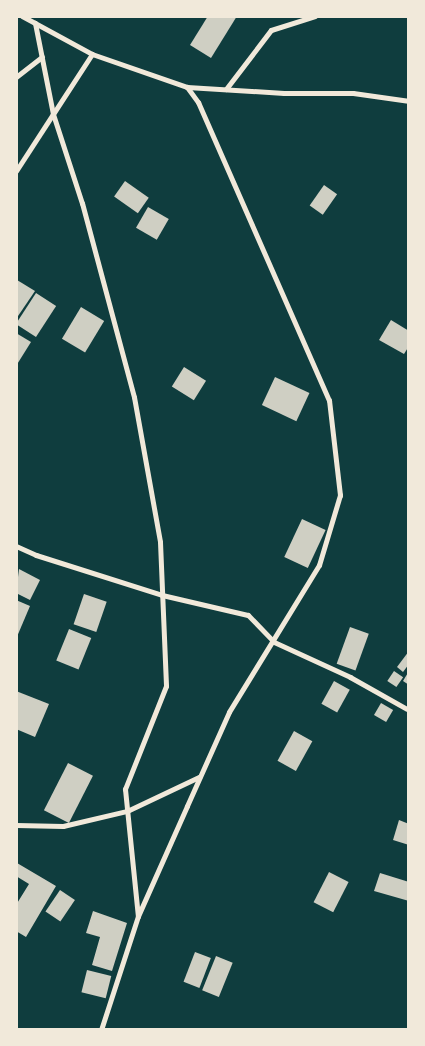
<!DOCTYPE html>
<html>
<head>
<meta charset="utf-8">
<style>
	body { margin:0 }
	#map { position:relative; width:425px; height:1046px; overflow:hidden; background:#0f3d3e; font-family:"DM Sans",sans-serif }
	div>[style] { position:absolute }
	.building>* { inset:0; background:#cfcfc3; transform-origin:0 0 }
	.minor>* { height:5px; margin:-2.5px; padding:0 2.5px; transform-origin:2.5px; border-radius:2.5px; background:#f1e9da }
	span { translate:-50% -50%; white-space:nowrap; text-align:center; line-height:1.15; -webkit-text-stroke:4px #f1e9da; paint-order:stroke }
	.frame { position:absolute; inset:0; border:18px solid #f1e9da; pointer-events:none }
</style>
</head>
<body>
<div id="map">
	<div class="building">
		<i style="clip-path:polygon(208px 16px,237px 16px,211px 58px,190px 45px)"></i>
		<i style="left:125px;top:181px;width:29px;height:19px;rotate:35deg"></i>
		<i style="left:324px;top:185px;width:16px;height:25px;rotate:35deg"></i>
		<i style="left:148px;top:207px;width:24px;height:24px;rotate:30deg"></i>
		<i style="clip-path:polygon(17px 280px,35px 291px,16px 319px,16px 282px)"></i>
		<i style="left:36px;top:293px;width:24px;height:37px;rotate:33deg"></i>
		<i style="left:81px;top:307px;width:27px;height:37px;rotate:31deg"></i>
		<i style="clip-path:polygon(391px 320px,409px 331px,409px 346px,404px 354px,379px 340px)"></i>
		<i style="clip-path:polygon(16px 333px,31px 342px,16px 366px)"></i>
		<i style="left:184px;top:367px;width:26px;height:23px;rotate:32deg"></i>
		<i style="left:275px;top:377px;width:38px;height:31px;rotate:25deg"></i>
		<i style="left:302px;top:519px;width:26px;height:42px;rotate:25deg"></i>
		<i style="clip-path:polygon(19px 569px,40px 580px,30px 600px,16px 593px)"></i>
		<i style="left:84px;top:594px;width:24px;height:32px;rotate:19deg"></i>
		<i style="clip-path:polygon(16px 600px,30px 606px,16px 639px)"></i>
		<i style="left:350px;top:627px;width:20px;height:39px;rotate:20deg"></i>
		<i style="left:69px;top:629px;width:24px;height:34px;rotate:22deg"></i>
		<i style="clip-path:polygon(409px 651px,409px 664px,403px 672px,397px 667px)"></i>
		<i style="left:394px;top:671px;width:11px;height:12px;rotate:34deg"></i>
		<i style="clip-path:polygon(409px 671px,409px 685px,403px 681px)"></i>
		<i style="left:334px;top:681px;width:18px;height:26px;rotate:29deg"></i>
		<i style="clip-path:polygon(16px 691px,49px 704px,35px 737px,16px 729px)"></i>
		<i style="left:381px;top:703px;width:14px;height:14px;rotate:30deg"></i>
		<i style="left:294px;top:731px;width:21px;height:34px;rotate:29deg"></i>
		<i style="left:68px;top:763px;width:28px;height:53px;rotate:27deg"></i>
		<i style="clip-path:polygon(399px 820px,409px 824px,409px 845px,393px 840px)"></i>
		<i style="clip-path:polygon(17px 863px,56px 886px,26px 937px,16px 931px,16px 905px,29px 884px,16px 876px)"></i>
		<i style="left:329px;top:872px;width:22px;height:34px;rotate:27deg"></i>
		<i style="clip-path:polygon(380px 873px,409px 882px,409px 901px,374px 891px)"></i>
		<i style="left:60px;top:890px;width:18px;height:26px;rotate:34deg"></i>
		<i style="clip-path:polygon(93px 911px,127px 923px,112px 971px,92px 965px,100px 937px,86px 933px)"></i>
		<i style="left:195px;top:952px;width:17px;height:32px;rotate:21deg"></i>
		<i style="left:216px;top:956px;width:18px;height:37px;rotate:22deg"></i>
		<i style="left:87px;top:970px;width:25px;height:23px;rotate:14deg"></i>
	</div>
	<div class="minor">
		<i style="left:22px;top:16px;width:80px;rotate:28.5deg"></i>
		<i style="left:92px;top:54px;width:101px;rotate:19.2deg"></i>
		<i style="left:187px;top:87px;width:19px;rotate:54deg"></i>
		<i style="left:198px;top:102px;width:326px;rotate:66.3deg"></i>
		<i style="left:329px;top:400px;width:96px;rotate:83.4deg"></i>
		<i style="left:340px;top:495px;width:73px;rotate:106.7deg"></i>
		<i style="left:319px;top:565px;width:172px;rotate:121.5deg"></i>
		<i style="left:229px;top:712px;width:103px;rotate:114.1deg"></i>
		<i style="left:187px;top:806px;width:120px;rotate:114deg"></i>
		<i style="left:138px;top:916px;width:120px;rotate:108deg"></i>
		<i style="left:92px;top:54px;width:72px;rotate:123deg"></i>
		<i style="left:53px;top:114px;width:94px;rotate:72deg"></i>
		<i style="left:82px;top:203px;width:201px;rotate:75deg"></i>
		<i style="left:134px;top:397px;width:147px;rotate:79.8deg"></i>
		<i style="left:160px;top:542px;width:144px;rotate:87.6deg"></i>
		<i style="left:166px;top:686px;width:111px;rotate:111.7deg"></i>
		<i style="left:125px;top:789px;width:128px;rotate:84.2deg"></i>
		<i style="left:16px;top:77px;width:33px;rotate:-38deg"></i>
		<i style="left:187px;top:87px;width:97px;rotate:3.5deg"></i>
		<i style="left:284px;top:93px;width:69px"></i>
		<i style="left:353px;top:93px;width:57px;rotate:8.1deg"></i>
		<i style="left:226px;top:89px;width:74px;rotate:-52.7deg"></i>
		<i style="left:271px;top:30px;width:46px;rotate:-17.7deg"></i>
		<i style="left:16px;top:171px;width:68px;rotate:-57deg"></i>
		<i style="left:53px;top:114px;width:93px;rotate:-101.2deg"></i>
		<i style="left:16px;top:546px;width:22px;rotate:24deg"></i>
		<i style="left:36px;top:555px;width:132px;rotate:17.6deg"></i>
		<i style="left:162px;top:595px;width:88px;rotate:13.1deg"></i>
		<i style="left:248px;top:615px;width:37px;rotate:46deg"></i>
		<i style="left:274px;top:642px;width:84px;rotate:24.7deg"></i>
		<i style="left:350px;top:677px;width:65px;rotate:29.3deg"></i>
		<i style="left:16px;top:825px;width:47px;rotate:1.2deg"></i>
		<i style="left:63px;top:826px;width:66px;rotate:-13.2deg"></i>
		<i style="left:127px;top:811px;width:80px;rotate:-25.3deg"></i>
	</div>
	<div class="frame"></div>
</div>
</body>
</html>
